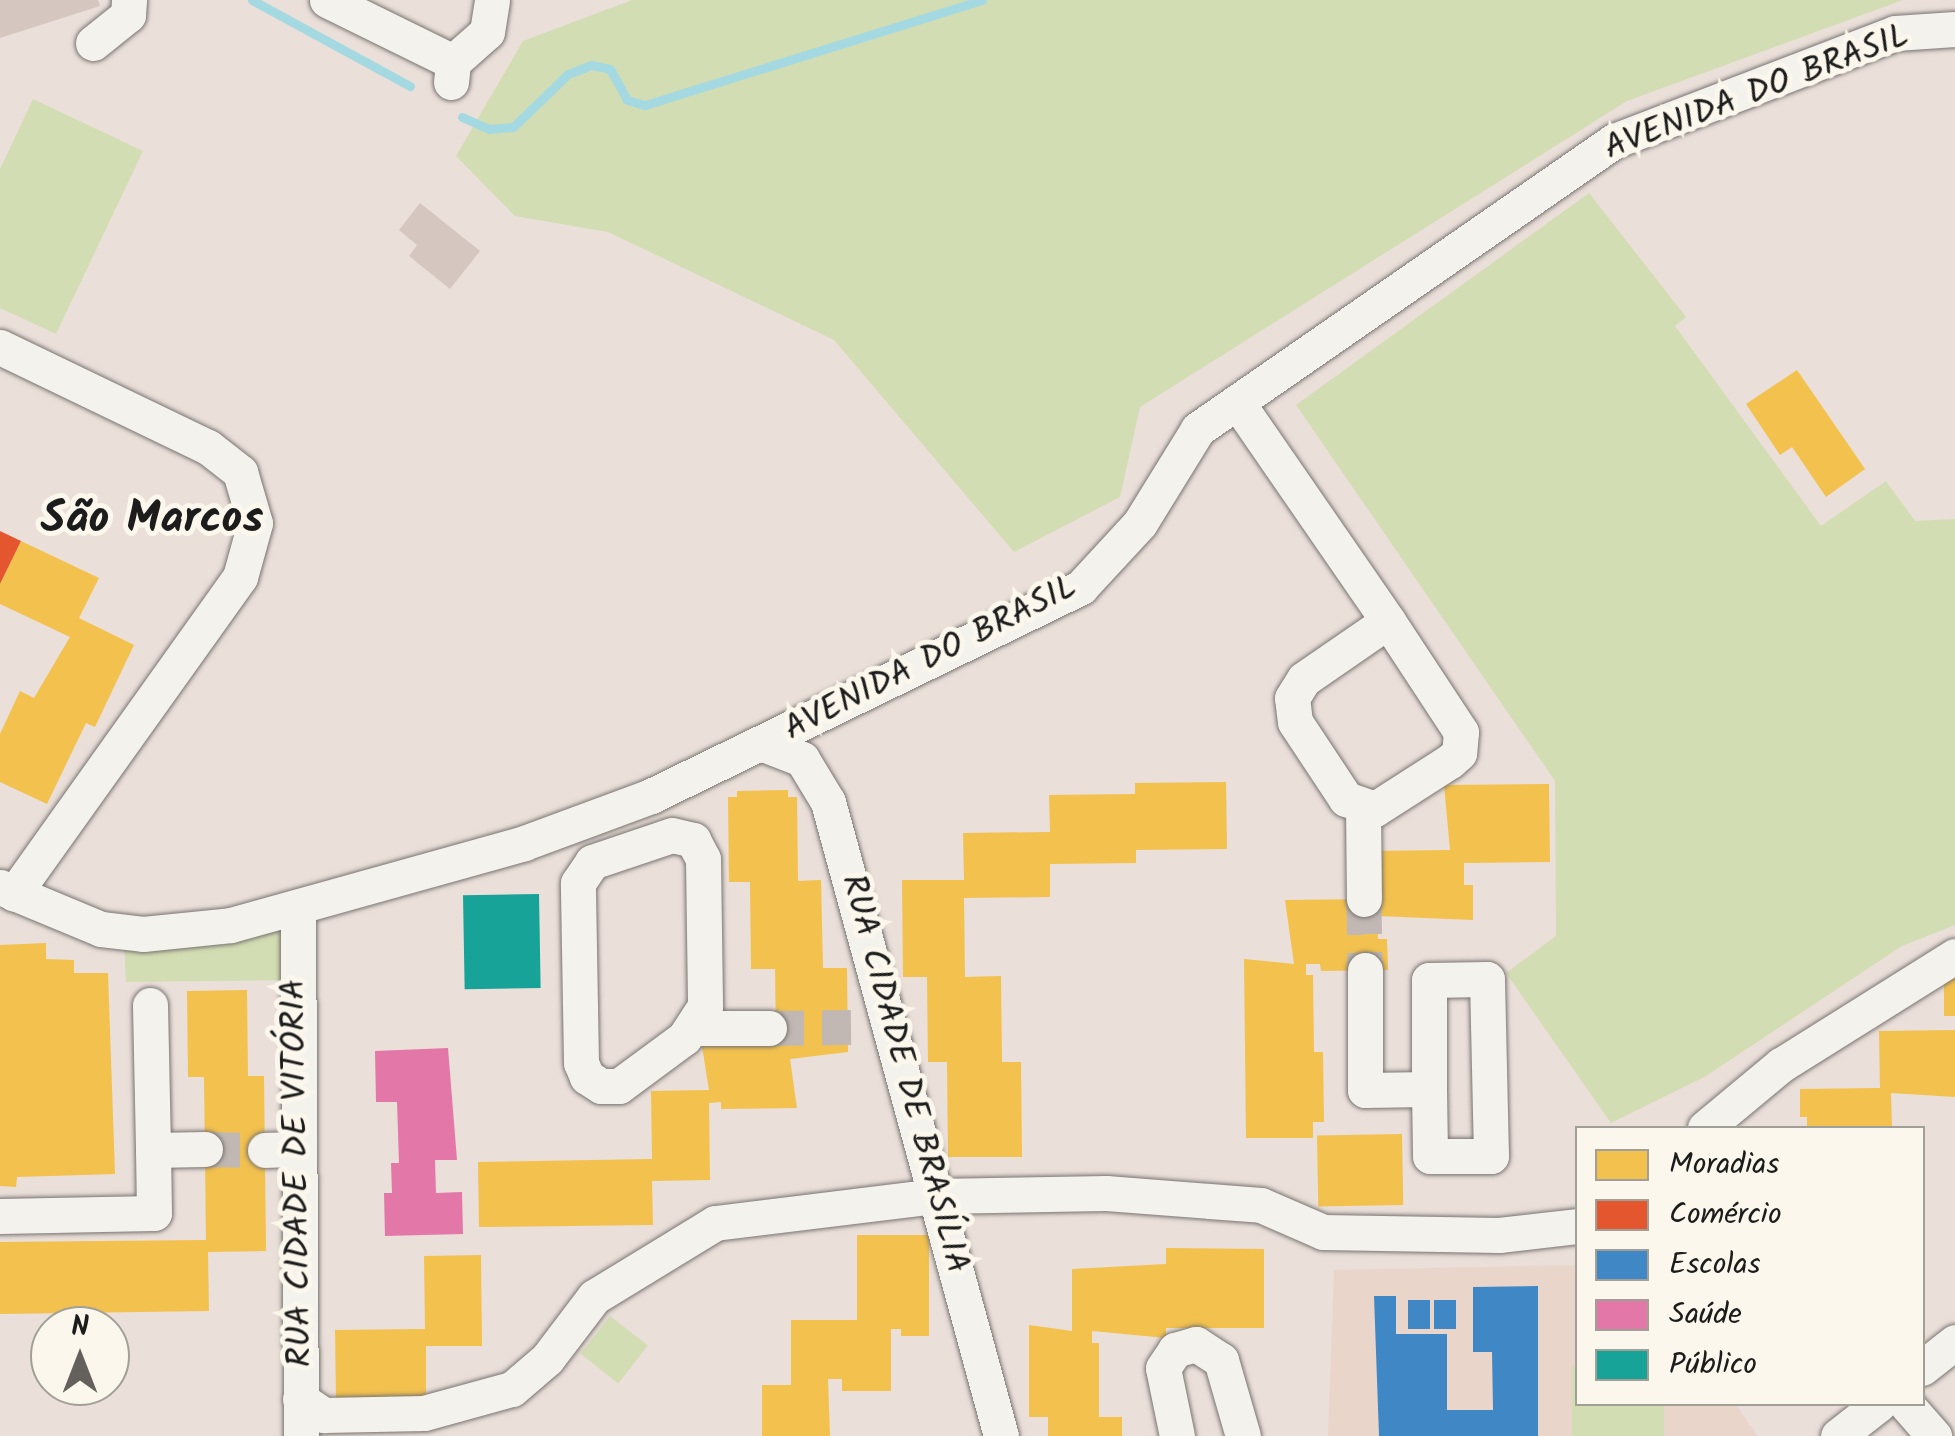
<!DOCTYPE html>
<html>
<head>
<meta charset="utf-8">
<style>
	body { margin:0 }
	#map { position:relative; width:1955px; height:1436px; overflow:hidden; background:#eadfd9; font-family:Kalam,sans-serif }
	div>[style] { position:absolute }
	.built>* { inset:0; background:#ead5cb }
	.green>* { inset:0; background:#d3ddb3; transform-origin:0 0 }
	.homes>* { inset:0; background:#f2c14e; transform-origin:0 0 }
	.shops>* { inset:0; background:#e4572e }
	.schools>* { inset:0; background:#3f88c5; transform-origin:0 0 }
	.health>* { inset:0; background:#e377a8 }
	.public>* { inset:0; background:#17a398; transform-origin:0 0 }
	.stream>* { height:9px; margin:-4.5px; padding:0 4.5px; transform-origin:4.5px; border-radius:4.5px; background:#a5d9e2 }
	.building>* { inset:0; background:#d6c6c0 }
	.minor-tunnel>* { height:35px; margin-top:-17.5px; transform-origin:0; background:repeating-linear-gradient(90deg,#c1b8b3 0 35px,transparent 0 53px) }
	.roads { filter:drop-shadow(0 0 2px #797471) drop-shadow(0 0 2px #797471) }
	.minor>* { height:35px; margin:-17.5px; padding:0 17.5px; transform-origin:17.5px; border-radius:17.5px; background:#f4f2ed }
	span { translate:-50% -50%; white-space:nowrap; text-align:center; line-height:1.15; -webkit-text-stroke:10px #fbf7ec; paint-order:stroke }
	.street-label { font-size:35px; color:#1c1c1c }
	.district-label { font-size:45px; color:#1c1c1c; font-weight:700 }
	.legend { position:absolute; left:1575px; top:1126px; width:350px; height:280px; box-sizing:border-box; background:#fbf7ec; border:2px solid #a29f99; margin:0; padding:12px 18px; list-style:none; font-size:30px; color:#1c1c1c }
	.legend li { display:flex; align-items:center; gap:20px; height:50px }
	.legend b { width:50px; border:2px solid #a29f99 }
	.north { position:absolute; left:30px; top:1306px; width:100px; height:100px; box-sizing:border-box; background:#fbf7ec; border:2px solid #a29f99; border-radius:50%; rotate:0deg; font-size:28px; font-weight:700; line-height:40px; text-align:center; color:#1c1c1c }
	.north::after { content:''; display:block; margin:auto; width:35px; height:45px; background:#64605e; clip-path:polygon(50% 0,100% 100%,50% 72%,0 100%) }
</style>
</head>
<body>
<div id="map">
	<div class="built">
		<i style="clip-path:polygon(1577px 1265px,1578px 1404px,1735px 1404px,1758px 1436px,1328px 1436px,1334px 1270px)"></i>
	</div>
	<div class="green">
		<i style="clip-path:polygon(632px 0,1903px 0,1627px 101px,1140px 407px,1120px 497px,1014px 552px,834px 340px,608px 232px,515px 216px,456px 156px,523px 41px)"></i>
		<i style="clip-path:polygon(33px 99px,143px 151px,56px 334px,0 308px,0 169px)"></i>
		<i style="clip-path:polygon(1589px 193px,1686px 317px,1675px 326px,1821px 526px,1886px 481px,1915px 521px,1955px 519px,1955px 925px,1902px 946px,1706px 1076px,1611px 1123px,1506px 973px,1556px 936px,1555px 781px,1296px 405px)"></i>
		<i style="clip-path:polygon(288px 912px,287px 980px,126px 982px,124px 940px)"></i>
		<i style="left:610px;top:1316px;width:48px;height:48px;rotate:38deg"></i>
		<i style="clip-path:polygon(1572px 1366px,1577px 1366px,1578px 1404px,1664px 1404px,1664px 1436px,1572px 1436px)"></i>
	</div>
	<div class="homes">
		<i style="clip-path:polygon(1797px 370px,1865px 469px,1826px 497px,1792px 447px,1780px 455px,1746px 404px)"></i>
		<i style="clip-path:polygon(21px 541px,99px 578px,79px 618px,134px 645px,95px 727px,86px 723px,47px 804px,0 782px,0 734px,20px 691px,34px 698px,70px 637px,0 604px,0 584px)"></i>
		<i style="clip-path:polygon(1226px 782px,1227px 849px,1136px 850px,1136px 863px,1050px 864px,1050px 897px,964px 898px,965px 977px,1001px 976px,1002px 1062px,1021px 1062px,1022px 1157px,948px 1157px,947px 1062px,928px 1062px,927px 977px,903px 977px,902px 880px,964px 880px,963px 833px,1050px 832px,1049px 795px,1135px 794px,1135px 783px)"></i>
		<i style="clip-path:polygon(1549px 784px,1550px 862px,1464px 863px,1464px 885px,1473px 885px,1473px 920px,1377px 916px,1378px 939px,1387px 939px,1388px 970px,1321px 971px,1320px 964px,1306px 964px,1306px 975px,1313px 975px,1314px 1052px,1323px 1052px,1324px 1122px,1313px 1122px,1313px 1138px,1246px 1138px,1244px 959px,1294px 964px,1285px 900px,1370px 899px,1369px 851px,1450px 850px,1444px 785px)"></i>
		<i style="clip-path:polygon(788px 790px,788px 797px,797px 797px,798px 881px,821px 880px,823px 968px,847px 968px,848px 1052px,790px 1059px,797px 1108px,721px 1109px,721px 1102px,709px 1103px,710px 1180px,652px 1181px,653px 1225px,479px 1227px,478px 1162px,652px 1159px,651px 1091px,709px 1090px,701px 1040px,776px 1039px,775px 969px,751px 969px,750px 882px,729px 882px,728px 797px,737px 797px,737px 791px)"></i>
		<i style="clip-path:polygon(46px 943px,46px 959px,74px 960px,74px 973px,108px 973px,115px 1174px,17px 1177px,16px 1187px,0 1186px,0 945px)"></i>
		<i style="left:1944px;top:972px;width:11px;height:44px"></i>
		<i style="clip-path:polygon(247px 990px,248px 1076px,264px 1076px,266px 1251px,208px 1252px,209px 1311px,0 1314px,0 1242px,206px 1240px,204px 1077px,188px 1077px,187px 991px)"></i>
		<i style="clip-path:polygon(1955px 1030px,1955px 1097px,1891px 1093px,1892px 1128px,1807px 1128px,1807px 1117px,1800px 1117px,1800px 1089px,1880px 1088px,1879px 1031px)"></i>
		<i style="left:1402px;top:1134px;width:71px;height:85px;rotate:89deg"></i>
		<i style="clip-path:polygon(857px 1235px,929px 1235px,929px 1336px,901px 1336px,901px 1329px,891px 1329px,891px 1391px,842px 1391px,842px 1379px,828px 1379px,830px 1436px,762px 1436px,762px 1385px,791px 1385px,791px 1320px,857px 1320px)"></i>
		<i style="clip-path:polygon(1166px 1248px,1264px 1249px,1264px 1328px,1166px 1328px,1166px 1338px,1092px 1331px,1092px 1343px,1099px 1343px,1099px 1417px,1122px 1417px,1122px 1436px,1048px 1436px,1048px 1417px,1029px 1417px,1029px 1325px,1072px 1331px,1072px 1269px,1166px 1264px)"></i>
		<i style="clip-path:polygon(481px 1255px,482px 1346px,426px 1346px,426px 1398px,336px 1399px,335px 1330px,425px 1329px,424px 1256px)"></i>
	</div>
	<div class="shops">
		<i style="clip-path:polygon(0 531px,21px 541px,0 584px)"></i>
	</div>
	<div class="schools">
		<i style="clip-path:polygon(1538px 1286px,1538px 1436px,1379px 1436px,1374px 1296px,1396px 1296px,1396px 1334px,1447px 1334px,1447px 1410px,1493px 1410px,1492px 1352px,1473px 1352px,1473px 1287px)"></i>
		<i style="left:1408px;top:1300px;width:22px;height:29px"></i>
		<i style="left:1434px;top:1300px;width:22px;height:29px"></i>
	</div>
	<div class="health">
		<i style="clip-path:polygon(448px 1048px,457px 1160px,435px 1160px,436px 1193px,462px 1192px,463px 1234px,385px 1236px,384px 1193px,392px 1193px,391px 1163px,399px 1163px,397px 1102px,376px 1102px,375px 1051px)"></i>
	</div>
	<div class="public">
		<i style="left:539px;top:894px;width:94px;height:76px;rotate:89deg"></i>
	</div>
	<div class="stream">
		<i style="left:252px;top:0;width:180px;rotate:28.6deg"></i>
		<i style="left:462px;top:117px;width:30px;rotate:24deg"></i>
		<i style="left:489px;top:129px;width:24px;rotate:-5deg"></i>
		<i style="left:513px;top:127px;width:76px;rotate:-43.9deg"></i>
		<i style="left:568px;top:74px;width:25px;rotate:-21deg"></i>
		<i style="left:591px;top:65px;width:19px;rotate:12deg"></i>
		<i style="left:610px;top:69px;width:35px;rotate:61deg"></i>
		<i style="left:627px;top:100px;width:19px;rotate:16deg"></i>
		<i style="left:645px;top:105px;width:353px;rotate:-17.3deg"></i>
	</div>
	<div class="building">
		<i style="clip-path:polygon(0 0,98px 0,100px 6px,0 38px)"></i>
		<i style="clip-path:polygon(420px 203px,480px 251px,450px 289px,409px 256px,417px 245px,399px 230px)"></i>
	</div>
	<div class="minor-tunnel">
		<i style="left:1364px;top:899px;width:71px;rotate:89.2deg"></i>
		<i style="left:769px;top:1028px;width:82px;rotate:-0.7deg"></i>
		<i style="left:205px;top:1149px;width:60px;rotate:1deg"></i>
	</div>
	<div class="roads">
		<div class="minor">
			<i style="left:327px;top:0;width:140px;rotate:26.2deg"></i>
			<i style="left:93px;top:43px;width:45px;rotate:-38.7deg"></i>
			<i style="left:128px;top:15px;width:15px;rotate:-86deg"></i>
			<i style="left:451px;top:82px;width:20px;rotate:-84deg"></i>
			<i style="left:453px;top:62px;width:45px;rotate:-41.4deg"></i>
			<i style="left:487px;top:32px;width:32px;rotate:-81deg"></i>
			<i style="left:0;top:347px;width:231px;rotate:25.7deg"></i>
			<i style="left:208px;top:447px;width:41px;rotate:38deg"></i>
			<i style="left:240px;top:472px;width:53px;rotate:73.6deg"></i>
			<i style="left:255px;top:523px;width:56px;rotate:105.5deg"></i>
			<i style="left:240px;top:577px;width:389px;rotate:125.5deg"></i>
			<i style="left:1237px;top:402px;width:266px;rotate:55.4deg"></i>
			<i style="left:1388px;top:621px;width:133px;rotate:56.7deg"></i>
			<i style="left:1461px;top:732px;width:21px;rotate:95deg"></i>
			<i style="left:1459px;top:753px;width:12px;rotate:138deg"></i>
			<i style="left:1450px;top:761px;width:89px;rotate:147.4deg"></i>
			<i style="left:1375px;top:809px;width:31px;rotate:-161deg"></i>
			<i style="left:1346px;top:799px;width:92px;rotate:-123.5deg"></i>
			<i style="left:1295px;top:722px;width:24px;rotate:-97deg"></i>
			<i style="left:1292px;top:698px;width:22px;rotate:-58deg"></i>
			<i style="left:1304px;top:679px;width:102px;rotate:-34.6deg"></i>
			<i style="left:763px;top:744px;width:42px;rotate:21deg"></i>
			<i style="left:802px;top:759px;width:50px;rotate:58.8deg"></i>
			<i style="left:828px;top:802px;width:657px;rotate:74.74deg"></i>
			<i style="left:1363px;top:807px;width:92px;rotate:89.4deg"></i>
			<i style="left:672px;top:835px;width:22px;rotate:13deg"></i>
			<i style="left:693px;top:840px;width:21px;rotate:62deg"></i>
			<i style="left:703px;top:859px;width:147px;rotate:89.2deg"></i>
			<i style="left:705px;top:1006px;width:38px;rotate:123deg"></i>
			<i style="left:684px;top:1038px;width:81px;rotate:143.6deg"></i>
			<i style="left:619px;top:1086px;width:18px;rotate:180deg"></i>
			<i style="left:601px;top:1086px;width:17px;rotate:-147deg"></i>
			<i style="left:587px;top:1077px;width:15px;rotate:-113deg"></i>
			<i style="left:581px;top:1063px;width:180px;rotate:-91deg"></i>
			<i style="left:578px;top:883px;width:25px;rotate:-56deg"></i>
			<i style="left:592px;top:862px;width:84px;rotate:-18.6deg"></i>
			<i style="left:0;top:887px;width:109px;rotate:22.6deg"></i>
			<i style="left:101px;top:929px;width:42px;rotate:6.8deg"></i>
			<i style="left:143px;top:934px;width:88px;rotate:-5.8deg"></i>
			<i style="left:231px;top:925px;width:304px;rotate:-15.6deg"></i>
			<i style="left:524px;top:843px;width:135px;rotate:-20.3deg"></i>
			<i style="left:651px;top:796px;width:478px;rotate:-25.9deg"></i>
			<i style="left:1081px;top:587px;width:87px;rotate:-47.3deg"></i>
			<i style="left:1140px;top:523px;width:110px;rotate:-58.3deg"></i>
			<i style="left:1198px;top:429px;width:506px;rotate:-34.7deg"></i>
			<i style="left:1614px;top:141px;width:301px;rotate:-21deg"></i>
			<i style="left:1895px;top:33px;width:60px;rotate:-3.8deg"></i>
			<i style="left:298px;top:910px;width:526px;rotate:89.67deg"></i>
			<i style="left:1365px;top:970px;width:120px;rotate:90deg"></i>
			<i style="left:1365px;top:1090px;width:64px;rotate:-0.9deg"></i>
			<i style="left:1429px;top:1089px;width:67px;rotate:89.1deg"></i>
			<i style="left:1430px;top:1156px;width:61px"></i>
			<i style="left:1491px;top:1156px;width:177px;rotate:-91.3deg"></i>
			<i style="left:1487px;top:979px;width:58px;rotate:179deg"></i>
			<i style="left:1429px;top:980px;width:109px;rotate:90deg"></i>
			<i style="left:150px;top:1005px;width:145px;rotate:88.8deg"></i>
			<i style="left:695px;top:1028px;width:74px"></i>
			<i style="left:1705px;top:1128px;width:99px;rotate:-39.7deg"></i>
			<i style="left:1781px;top:1065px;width:205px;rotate:-32.1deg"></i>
			<i style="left:265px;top:1150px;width:33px;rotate:-2deg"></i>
			<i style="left:0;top:1216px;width:154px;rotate:-1.1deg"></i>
			<i style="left:154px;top:1213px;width:63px;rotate:-90.9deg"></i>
			<i style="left:153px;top:1150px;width:52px;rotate:-1.1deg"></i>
			<i style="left:1922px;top:1368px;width:42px;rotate:-38.2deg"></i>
			<i style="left:300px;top:1399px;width:29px;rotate:34deg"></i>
			<i style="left:324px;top:1415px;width:100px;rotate:-1.1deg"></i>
			<i style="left:424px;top:1413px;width:91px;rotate:-15.3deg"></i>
			<i style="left:512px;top:1389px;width:46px;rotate:-40.6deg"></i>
			<i style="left:547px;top:1359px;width:78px;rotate:-52.8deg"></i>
			<i style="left:594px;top:1297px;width:142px;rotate:-31.4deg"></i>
			<i style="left:715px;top:1223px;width:223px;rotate:-7deg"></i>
			<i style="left:936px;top:1196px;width:170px;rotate:-1deg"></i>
			<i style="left:1106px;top:1193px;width:155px;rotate:4.4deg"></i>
			<i style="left:1261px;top:1205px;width:68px;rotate:23.5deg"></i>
			<i style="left:1323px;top:1232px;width:176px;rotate:1deg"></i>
			<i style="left:1499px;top:1235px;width:80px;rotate:-6.5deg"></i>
			<i style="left:1906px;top:1404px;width:43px;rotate:48.8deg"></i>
			<i style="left:1177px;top:1436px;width:69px;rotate:-101.6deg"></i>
			<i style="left:1163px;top:1368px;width:22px;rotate:-56deg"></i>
			<i style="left:1175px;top:1350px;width:22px;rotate:-16deg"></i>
			<i style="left:1196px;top:1344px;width:30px;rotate:33deg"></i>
			<i style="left:1221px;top:1360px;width:79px;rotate:73.9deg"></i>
			<i style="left:1838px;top:1436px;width:52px;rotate:-38deg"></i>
		</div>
	</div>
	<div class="street-label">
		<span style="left:1757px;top:93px;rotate:-21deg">AVENIDA DO BRASIL</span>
		<span style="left:931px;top:659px;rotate:-27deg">AVENIDA DO BRASIL</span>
		<span style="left:904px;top:1074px;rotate:75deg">RUA CIDADE DE BRASÍLIA</span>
		<span style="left:298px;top:1173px;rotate:-91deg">RUA CIDADE DE VITÓRIA</span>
	</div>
	<div class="district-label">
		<span style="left:152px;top:521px">São Marcos</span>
	</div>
	<ul class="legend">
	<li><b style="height:28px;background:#f2c14e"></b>Moradias</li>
	<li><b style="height:28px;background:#e4572e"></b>Comércio</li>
	<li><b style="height:28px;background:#3f88c5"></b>Escolas</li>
	<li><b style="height:28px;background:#e377a8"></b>Saúde</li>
	<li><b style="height:28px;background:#17a398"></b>Público</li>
	</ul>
	<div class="north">N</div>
</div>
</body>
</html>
